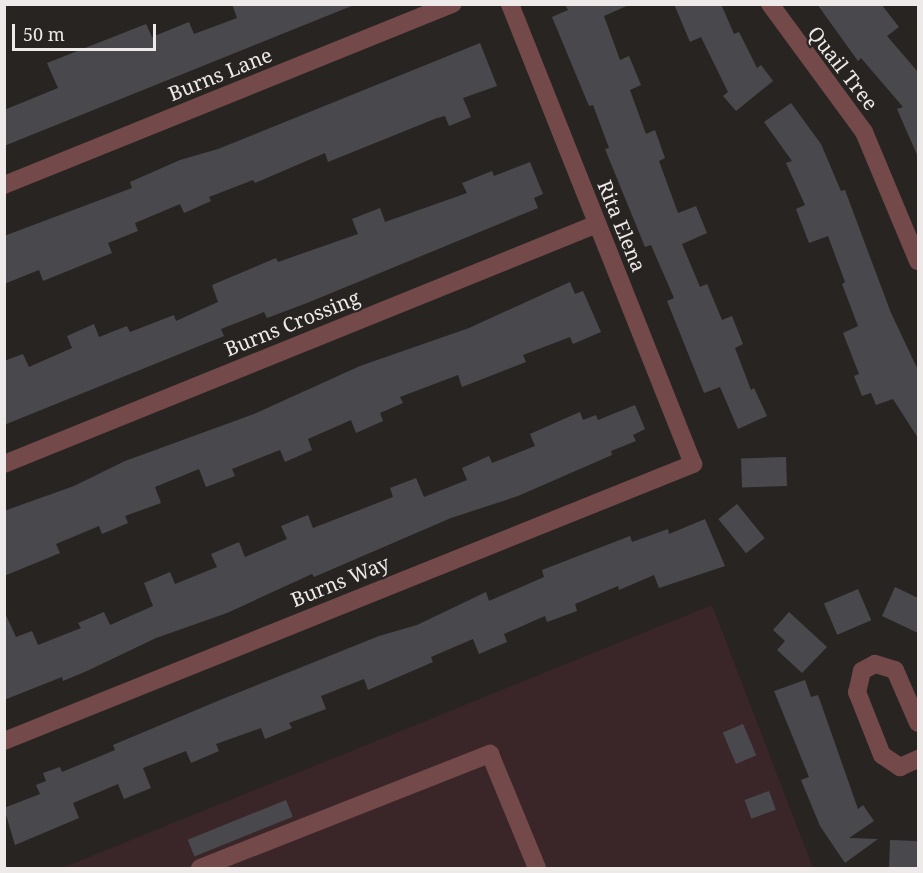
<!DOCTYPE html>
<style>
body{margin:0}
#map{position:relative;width:923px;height:873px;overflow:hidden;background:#282422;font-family:"Noto Serif",serif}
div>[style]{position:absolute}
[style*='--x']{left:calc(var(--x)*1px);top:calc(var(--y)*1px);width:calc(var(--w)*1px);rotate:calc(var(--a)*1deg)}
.commercial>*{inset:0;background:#3a2628}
.building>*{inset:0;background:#49494d;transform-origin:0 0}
.minor>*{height:18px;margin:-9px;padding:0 9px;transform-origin:9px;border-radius:9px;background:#744949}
span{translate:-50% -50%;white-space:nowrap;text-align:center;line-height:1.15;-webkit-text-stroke:4.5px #282422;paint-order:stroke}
.street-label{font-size:20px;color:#edeae9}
.frame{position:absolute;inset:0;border:6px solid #edeae9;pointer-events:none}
.scale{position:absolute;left:12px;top:24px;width:144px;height:27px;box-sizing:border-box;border:3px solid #edeae9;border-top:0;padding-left:8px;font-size:18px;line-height:21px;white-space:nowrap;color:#edeae9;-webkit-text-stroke:4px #282422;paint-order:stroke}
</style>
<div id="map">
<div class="commercial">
<i style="clip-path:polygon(712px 605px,813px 868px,62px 868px)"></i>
</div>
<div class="building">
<i style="clip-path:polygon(232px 4px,354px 5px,4px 146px,4px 110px,58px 88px,47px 63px,146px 24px,152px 37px,189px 22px,194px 34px,237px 18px)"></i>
<i style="clip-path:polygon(565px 4px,631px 4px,604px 16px,620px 60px,629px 56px,641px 85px,630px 90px,646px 134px,655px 130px,665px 158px,659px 161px,678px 213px,696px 206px,707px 233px,682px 244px,700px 287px,707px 284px,722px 320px,732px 316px,743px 344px,735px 348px,751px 390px,754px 388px,767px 416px,738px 429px,720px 387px,704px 393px,667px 301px,674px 298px,651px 245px,645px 247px,605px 149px,609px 148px,593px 105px,589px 106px,552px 17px,568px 10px)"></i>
<i style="clip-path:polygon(674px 4px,721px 4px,734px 34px,739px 32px,757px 68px,761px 65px,773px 81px,736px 111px,723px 96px,728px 92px,701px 37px,690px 42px)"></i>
<i style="clip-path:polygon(817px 4px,881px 4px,899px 27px,887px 36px,918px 72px,918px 157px,897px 109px,903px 107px,861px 58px,858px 61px)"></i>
<i style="clip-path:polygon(480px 43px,497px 86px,463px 98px,471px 117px,449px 126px,445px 116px,437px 118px,328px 162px,325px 153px,255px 183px,253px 180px,209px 197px,211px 201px,184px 213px,180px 204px,135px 223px,138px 231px,108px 243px,112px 253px,43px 281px,39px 270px,4px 284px,4px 236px,132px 188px,130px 182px,180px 160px,218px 149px)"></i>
<i style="clip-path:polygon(791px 103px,821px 144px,841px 191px,845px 190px,891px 313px,918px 370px,918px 438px,893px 399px,876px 405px,871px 393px,862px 396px,854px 376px,859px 374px,843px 333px,858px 326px,842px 284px,845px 282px,828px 236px,809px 243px,796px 209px,805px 205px,786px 163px,792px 161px,764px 122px)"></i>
<i style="clip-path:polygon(530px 162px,543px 194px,534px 198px,538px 208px,307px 303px,267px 318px,264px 312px,221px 329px,224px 336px,4px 425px,4px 361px,23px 354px,29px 367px,72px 348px,67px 336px,94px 324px,99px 337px,127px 326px,130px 332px,174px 315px,176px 321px,218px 302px,212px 285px,276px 258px,278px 262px,358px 234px,352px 219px,380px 208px,385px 222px,467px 193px,462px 183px,492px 171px,494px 176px)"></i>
<i style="clip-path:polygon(570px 282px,575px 294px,583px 291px,601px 332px,573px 344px,570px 337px,523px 355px,526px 362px,462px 387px,458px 375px,400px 397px,403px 403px,380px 413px,383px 421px,356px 433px,351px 420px,308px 439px,312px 450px,285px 462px,280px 450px,232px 469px,235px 476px,206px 487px,199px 469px,155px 487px,161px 503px,125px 516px,128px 523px,102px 534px,99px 526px,56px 544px,60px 553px,4px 576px,4px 511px,74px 486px,125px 461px,254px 414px,360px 366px,469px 328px)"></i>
<i style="clip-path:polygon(635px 405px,645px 429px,633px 435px,636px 441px,611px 451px,612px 455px,518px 496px,451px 518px,314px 577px,312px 574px,227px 613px,156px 638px,87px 671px,63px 681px,62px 677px,4px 700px,4px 611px,16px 637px,32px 631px,38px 645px,81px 628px,78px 623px,104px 612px,110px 625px,153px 606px,144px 583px,170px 572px,175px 584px,217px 567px,211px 554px,239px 542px,245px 557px,287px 539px,281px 526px,308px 515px,313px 528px,393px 497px,390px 488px,416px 478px,424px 497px,467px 480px,462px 468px,489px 456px,492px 463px,535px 446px,530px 434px,566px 418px,580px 412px,583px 420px,596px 415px,598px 420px)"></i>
<i style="left:786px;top:457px;width:29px;height:45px;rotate:88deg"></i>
<i style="left:737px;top:504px;width:44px;height:24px;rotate:51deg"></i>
<i style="clip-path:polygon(705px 519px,725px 566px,659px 588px,654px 575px,619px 590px,618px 586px,575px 604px,577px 611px,547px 622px,545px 616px,504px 634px,507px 642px,479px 654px,473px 639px,431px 657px,433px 662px,368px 690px,364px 679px,321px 696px,326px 709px,289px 723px,292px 728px,265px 739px,261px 728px,216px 744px,219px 751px,191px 763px,186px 751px,143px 768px,151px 788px,124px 799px,118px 784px,73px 803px,79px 818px,15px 845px,4px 808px,40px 794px,36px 785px,46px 781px,43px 773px,60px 767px,62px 772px,115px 750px,113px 745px,220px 700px,379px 636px,417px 625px,486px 592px,489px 601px,544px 577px,542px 570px,630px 536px,632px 542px,668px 529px,669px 534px)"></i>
<i style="clip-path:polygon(895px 587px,918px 598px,918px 633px,882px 616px)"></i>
<i style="left:858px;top:589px;width:34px;height:37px;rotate:67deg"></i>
<i style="clip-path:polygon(789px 612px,827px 647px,802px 673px,777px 650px,785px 641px,773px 630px)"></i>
<i style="clip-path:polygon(805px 680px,811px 697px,818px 695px,858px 809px,863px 805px,874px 821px,849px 838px,878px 839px,845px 863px,820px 826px,801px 780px,809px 777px,774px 691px)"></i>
<i style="left:743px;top:724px;width:34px;height:22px;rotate:67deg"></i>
<i style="left:769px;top:791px;width:20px;height:26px;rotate:70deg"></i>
<i style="left:286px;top:800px;width:18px;height:106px;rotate:68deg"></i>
<i style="left:890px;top:840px;width:28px;height:28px;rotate:2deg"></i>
</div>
<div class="minor">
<i style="--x:770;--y:4;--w:159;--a:53.7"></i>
<i style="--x:864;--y:132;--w:140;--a:67.3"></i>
<i style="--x:4;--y:185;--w:484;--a:-22"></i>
<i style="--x:4;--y:464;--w:640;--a:-22.03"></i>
<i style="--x:918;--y:723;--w:58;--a:-113.5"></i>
<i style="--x:895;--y:670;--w:21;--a:-163"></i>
<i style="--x:875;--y:664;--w:15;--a:152"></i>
<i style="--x:862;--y:671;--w:22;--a:103"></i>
<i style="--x:857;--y:692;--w:68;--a:68.4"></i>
<i style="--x:882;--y:755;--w:22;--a:34"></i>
<i style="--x:900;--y:767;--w:20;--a:-24"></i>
<i style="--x:4;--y:741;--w:743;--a:-21.9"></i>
<i style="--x:693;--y:464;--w:495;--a:-111.7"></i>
<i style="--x:200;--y:868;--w:312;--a:-21.5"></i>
<i style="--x:490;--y:754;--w:123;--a:67.6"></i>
</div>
<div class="street-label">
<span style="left:843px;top:68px;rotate:52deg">Quail Tree</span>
<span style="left:220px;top:74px;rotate:-22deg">Burns Lane</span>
<span style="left:622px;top:226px;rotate:68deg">Rita Elena</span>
<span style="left:292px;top:323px;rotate:-22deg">Burns Crossing</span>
<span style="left:340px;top:581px;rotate:-22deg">Burns Way</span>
</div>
<div class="frame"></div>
<div class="scale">50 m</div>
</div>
